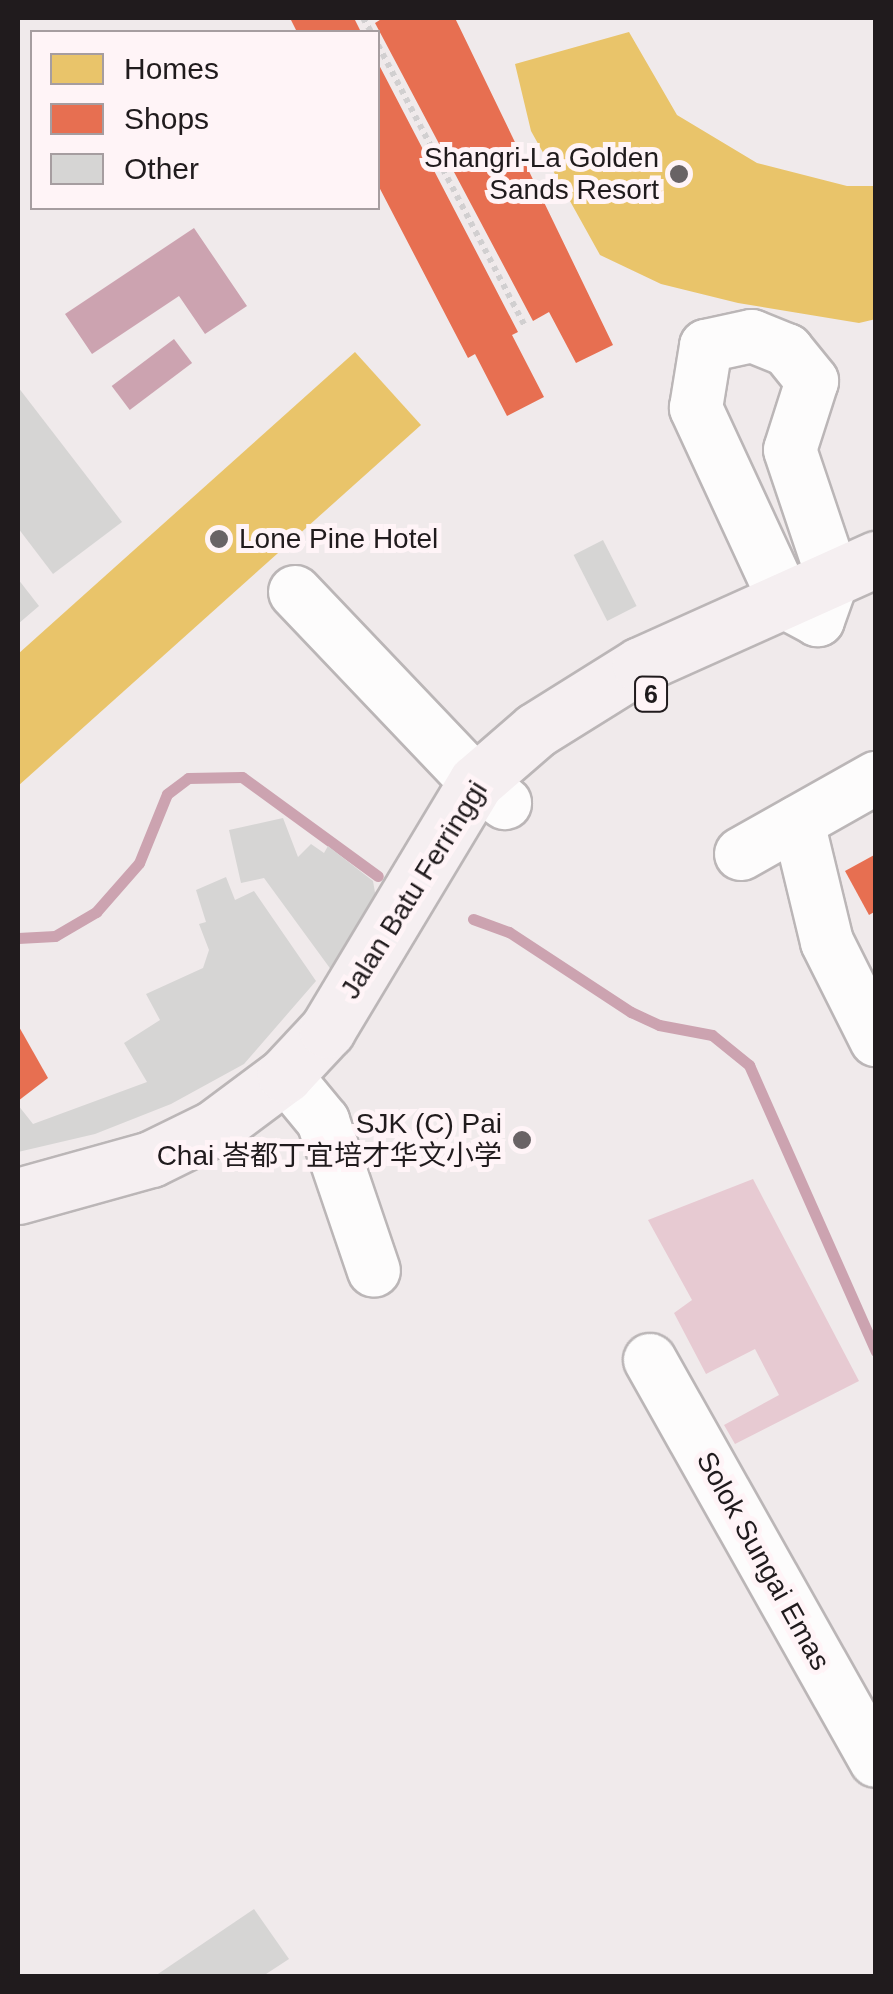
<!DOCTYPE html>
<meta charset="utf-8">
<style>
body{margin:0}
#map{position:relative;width:893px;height:1994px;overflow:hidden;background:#f0eaeb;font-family:Helvetica,"Noto Sans SC",sans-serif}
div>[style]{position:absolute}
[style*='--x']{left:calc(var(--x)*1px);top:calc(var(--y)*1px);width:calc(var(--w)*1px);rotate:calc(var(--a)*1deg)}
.green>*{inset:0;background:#e7cad2}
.water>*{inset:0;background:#cca3b0;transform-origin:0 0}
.homes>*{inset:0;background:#e9c46a}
.shops>*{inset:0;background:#e76f51}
.stream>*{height:11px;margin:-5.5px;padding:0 5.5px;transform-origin:5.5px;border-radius:5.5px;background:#cca3b0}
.building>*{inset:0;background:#d6d5d4;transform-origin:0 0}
.path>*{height:6px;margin-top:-3px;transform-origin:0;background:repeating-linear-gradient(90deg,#d1cfd0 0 5px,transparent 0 10px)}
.roads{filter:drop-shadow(2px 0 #bbb6b7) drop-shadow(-2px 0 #bbb6b7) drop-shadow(0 2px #bbb6b7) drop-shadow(0 -2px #bbb6b7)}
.minor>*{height:52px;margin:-26px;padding:0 26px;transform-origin:26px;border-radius:26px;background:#fdfcfc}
.major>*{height:55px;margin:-27.5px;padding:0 27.5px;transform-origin:27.5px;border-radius:27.5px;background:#f5eff1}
.dots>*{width:28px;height:28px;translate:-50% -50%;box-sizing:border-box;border:5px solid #fff4f7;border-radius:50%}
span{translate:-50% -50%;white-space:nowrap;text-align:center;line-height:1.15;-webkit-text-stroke:10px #fff4f7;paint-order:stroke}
.shield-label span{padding:2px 8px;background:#fff4f7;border:2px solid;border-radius:8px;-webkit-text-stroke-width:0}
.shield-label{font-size:25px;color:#201b1d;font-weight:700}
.poi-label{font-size:28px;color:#201b1d}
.right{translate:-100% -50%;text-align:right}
.left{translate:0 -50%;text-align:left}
.street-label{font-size:28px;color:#201b1d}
.frame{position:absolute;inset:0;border:20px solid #201b1d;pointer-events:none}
.legend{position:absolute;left:30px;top:30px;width:350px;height:180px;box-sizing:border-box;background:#fff4f7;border:2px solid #a69da0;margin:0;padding:12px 18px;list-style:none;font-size:30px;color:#201b1d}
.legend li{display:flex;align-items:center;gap:20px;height:50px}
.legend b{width:50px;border:2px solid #a69da0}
</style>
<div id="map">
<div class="green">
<i style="clip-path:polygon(753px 1179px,859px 1381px,735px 1444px,724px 1425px,779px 1395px,755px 1349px,706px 1374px,674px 1313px,692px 1300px,648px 1220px)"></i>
</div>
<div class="water">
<i style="clip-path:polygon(194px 228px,247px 306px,205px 334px,179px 296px,92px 354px,65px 314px)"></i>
<i style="left:174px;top:339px;width:30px;height:78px;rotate:53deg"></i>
</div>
<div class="homes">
<i style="clip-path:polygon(629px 32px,677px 115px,757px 163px,847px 186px,876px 186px,876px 319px,859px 323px,738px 303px,661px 284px,600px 255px,531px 131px,515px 64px)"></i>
<i style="clip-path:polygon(355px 352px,421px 425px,18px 786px,18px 654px)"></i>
</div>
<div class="shops">
<i style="clip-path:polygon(290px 18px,354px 18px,361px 32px,297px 32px)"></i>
<i style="clip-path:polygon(383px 18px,455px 18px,613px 345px,576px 363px,549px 312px,533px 321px,375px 23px)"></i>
<i style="clip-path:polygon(378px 63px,518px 332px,512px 335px,544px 397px,507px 416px,475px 354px,468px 358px,378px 185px)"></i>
<i style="clip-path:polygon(876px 854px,876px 911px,869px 915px,845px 871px)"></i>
<i style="clip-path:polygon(18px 1025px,48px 1078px,18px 1101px)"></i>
</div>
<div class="stream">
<i style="--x:473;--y:919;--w:38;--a:20"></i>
<i style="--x:509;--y:932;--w:146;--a:33.3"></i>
<i style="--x:631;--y:1012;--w:31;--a:25"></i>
<i style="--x:659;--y:1025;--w:54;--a:10.7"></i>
<i style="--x:712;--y:1035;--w:48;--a:39"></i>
<i style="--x:749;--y:1065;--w:313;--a:66.1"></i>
<i style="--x:18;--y:938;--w:37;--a:-3"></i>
<i style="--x:55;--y:936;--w:48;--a:-30.3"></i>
<i style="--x:96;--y:912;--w:65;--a:-48.7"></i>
<i style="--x:139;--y:863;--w:74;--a:-67.9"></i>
<i style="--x:167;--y:794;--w:26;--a:-37"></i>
<i style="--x:188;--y:778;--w:54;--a:-1.1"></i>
<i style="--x:242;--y:777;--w:168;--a:36.1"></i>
</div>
<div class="building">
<i style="clip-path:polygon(18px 387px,122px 522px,53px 574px,18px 528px)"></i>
<i style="left:603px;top:540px;width:74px;height:33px;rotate:63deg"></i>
<i style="clip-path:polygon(18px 579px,39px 606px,18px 624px)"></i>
<i style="clip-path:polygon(283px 818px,298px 857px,311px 844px,324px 853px,328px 846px,373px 881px,377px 904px,332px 971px,264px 878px,241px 883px,229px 830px)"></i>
<i style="clip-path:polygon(226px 877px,235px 900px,254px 891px,316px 981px,244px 1064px,171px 1104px,95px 1134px,18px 1152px,18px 1105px,33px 1124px,147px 1082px,124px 1043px,160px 1020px,146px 994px,203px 968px,209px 950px,199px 924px,206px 922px,196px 890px)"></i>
<i style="clip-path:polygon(254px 1909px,289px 1959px,263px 1976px,155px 1976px)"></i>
</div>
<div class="path">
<i style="--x:363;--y:18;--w:16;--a:60"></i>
<i style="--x:378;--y:45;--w:317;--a:62.4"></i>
</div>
<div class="roads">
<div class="minor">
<i style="--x:752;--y:336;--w:38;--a:22"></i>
<i style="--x:787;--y:350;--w:40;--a:51"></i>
<i style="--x:812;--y:381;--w:72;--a:107.7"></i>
<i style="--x:790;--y:450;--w:135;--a:71.4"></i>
<i style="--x:833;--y:578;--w:45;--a:109.7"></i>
<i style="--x:818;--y:620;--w:36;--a:-152"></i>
<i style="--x:786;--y:603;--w:215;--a:-114.8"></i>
<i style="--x:696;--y:408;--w:63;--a:-80.8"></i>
<i style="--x:706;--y:346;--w:47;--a:-12.3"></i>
<i style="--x:295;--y:592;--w:262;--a:46.4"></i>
<i style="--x:476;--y:782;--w:36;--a:36"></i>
<i style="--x:798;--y:822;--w:123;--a:76.4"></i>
<i style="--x:827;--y:942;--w:110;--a:63.4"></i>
<i style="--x:741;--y:854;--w:155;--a:-29.4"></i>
<i style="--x:285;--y:1075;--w:60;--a:50.4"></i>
<i style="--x:323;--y:1121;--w:158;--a:71.2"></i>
<i style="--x:650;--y:1360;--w:460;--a:60.6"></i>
</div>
<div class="major">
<i style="--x:18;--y:1196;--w:138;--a:-15.5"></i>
<i style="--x:151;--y:1159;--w:70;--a:-26.2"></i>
<i style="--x:214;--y:1128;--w:89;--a:-36.7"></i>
<i style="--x:285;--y:1075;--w:62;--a:-47"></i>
<i style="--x:327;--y:1030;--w:289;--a:-59"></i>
<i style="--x:476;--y:782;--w:79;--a:-40.9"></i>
<i style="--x:536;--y:730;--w:123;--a:-32"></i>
<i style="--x:640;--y:665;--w:259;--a:-24.2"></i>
</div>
</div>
<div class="dots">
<i style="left:679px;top:174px;background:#696365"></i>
<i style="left:219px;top:539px;background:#696365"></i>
<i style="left:522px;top:1140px;background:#696365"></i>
</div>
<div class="shield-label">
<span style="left:651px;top:694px">6</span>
</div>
<div class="poi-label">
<span class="right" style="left:659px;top:174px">Shangri-La Golden<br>Sands Resort</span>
<span class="left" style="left:239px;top:539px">Lone Pine Hotel</span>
<span class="right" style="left:502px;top:1140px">SJK (C) Pai<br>Chai 峇都丁宜培才华文小学</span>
</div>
<div class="street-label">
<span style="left:414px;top:890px;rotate:-58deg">Jalan Batu Ferringgi</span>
<span style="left:763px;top:1561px;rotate:61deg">Solok Sungai Emas</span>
</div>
<div class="frame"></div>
<ul class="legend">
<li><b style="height:28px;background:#e9c46a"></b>Homes</li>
<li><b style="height:28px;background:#e76f51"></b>Shops</li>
<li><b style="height:28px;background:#d6d5d4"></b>Other</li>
</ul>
</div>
